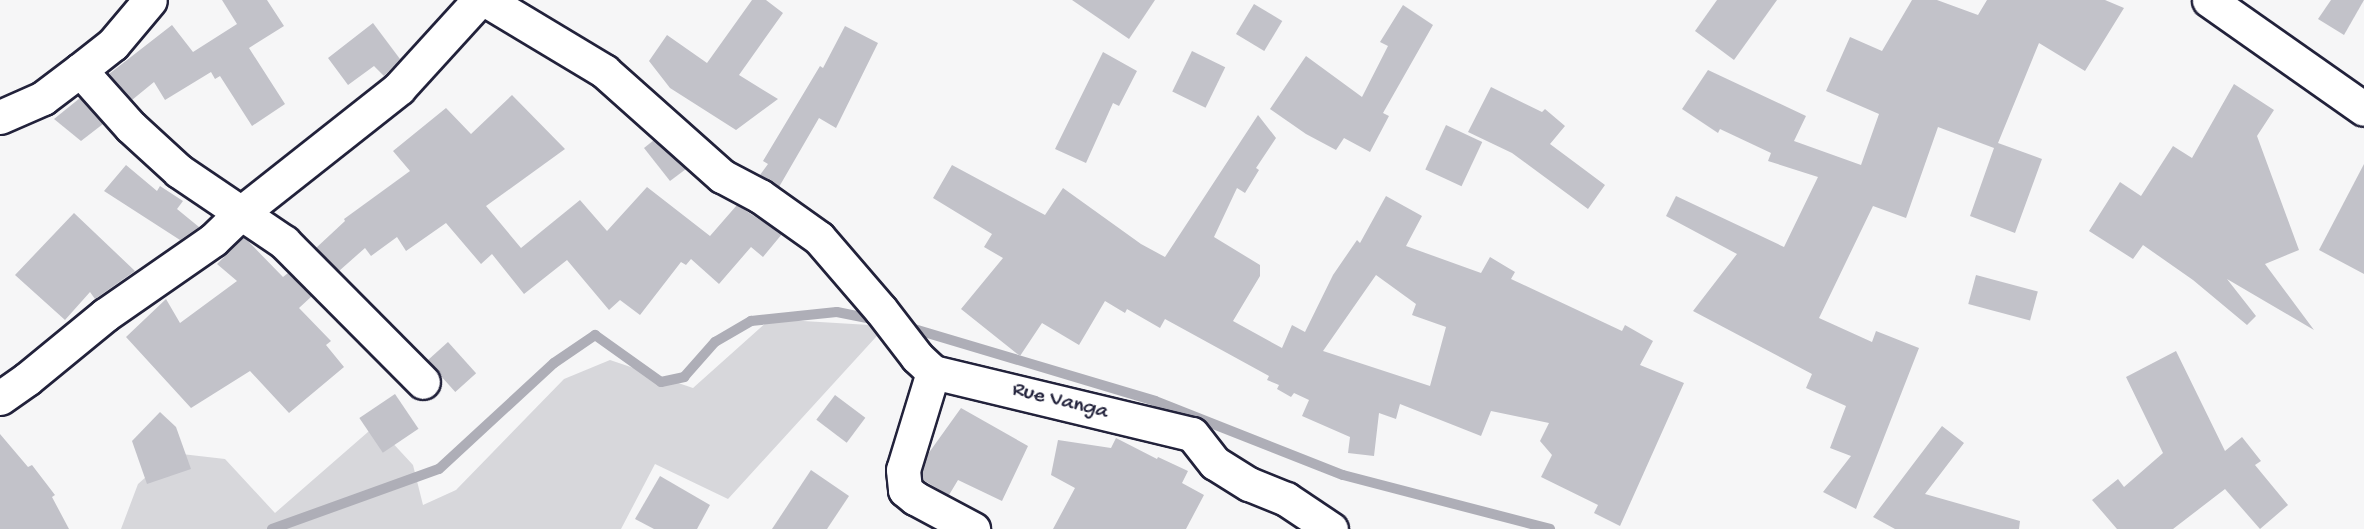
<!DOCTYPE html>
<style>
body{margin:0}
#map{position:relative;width:2364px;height:529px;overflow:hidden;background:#f6f6f7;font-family:"Gochi Hand",sans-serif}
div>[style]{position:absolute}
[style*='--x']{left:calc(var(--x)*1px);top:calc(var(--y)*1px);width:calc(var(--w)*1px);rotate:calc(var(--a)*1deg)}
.green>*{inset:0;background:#d7d7db}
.stream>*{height:10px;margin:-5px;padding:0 5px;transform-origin:5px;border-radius:5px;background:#aeaeb7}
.building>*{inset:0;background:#c2c2c9;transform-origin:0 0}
.roads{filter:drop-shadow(2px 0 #22223b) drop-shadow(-2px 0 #22223b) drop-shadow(0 2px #22223b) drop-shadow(0 -2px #22223b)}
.minor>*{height:33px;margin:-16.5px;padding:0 16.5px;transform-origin:16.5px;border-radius:16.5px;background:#fff}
span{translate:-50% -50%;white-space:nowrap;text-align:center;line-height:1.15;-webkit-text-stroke:4.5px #fff;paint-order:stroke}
.street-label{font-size:22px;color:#22223b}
</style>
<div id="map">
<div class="green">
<i style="clip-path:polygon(770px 319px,886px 326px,728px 499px,655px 464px,621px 529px,121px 529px,138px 484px,173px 453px,225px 459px,275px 513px,376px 425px,413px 465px,423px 505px,456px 490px,564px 379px,610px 360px,693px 388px)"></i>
</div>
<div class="stream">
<i style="--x:904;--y:326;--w:262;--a:16.6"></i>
<i style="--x:1155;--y:401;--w:202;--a:21.5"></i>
<i style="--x:1343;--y:475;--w:214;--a:14.6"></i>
<i style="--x:272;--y:529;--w:177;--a:-19.8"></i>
<i style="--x:439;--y:469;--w:156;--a:-42.7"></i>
<i style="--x:554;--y:363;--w:50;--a:-34.3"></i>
<i style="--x:595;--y:335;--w:81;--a:35.5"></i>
<i style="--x:661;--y:382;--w:24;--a:-12"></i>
<i style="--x:684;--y:377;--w:47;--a:-48.5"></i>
<i style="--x:715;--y:342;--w:42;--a:-30.3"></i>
<i style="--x:751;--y:321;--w:86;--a:-6"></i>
<i style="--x:837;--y:312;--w:41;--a:11.3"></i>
</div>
<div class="building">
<i style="clip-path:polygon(222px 0,267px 0,284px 26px,249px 48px,285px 104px,252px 126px,220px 76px,215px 79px,211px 72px,165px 100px,154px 82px,132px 100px,109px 74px,172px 25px,193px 52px,237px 24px)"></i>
<i style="clip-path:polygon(752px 0,766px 0,783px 13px,739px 75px,778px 99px,736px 130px,670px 88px,649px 61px,667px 35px,707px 63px)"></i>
<i style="clip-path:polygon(1072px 0,1155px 0,1129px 39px)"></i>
<i style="clip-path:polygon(1717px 0,1777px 0,1734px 60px,1695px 31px)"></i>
<i style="clip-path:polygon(1912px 0,1937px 0,1978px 15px,1987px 0,2105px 0,2124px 8px,2085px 71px,2039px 43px,1998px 143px,2042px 159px,2015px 233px,1970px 216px,1994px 148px,1938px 127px,1906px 218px,1873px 206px,1819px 318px,1872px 342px,1876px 331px,1919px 348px,1856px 509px,1823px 492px,1851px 456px,1830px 448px,1846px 406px,1806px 388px,1812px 374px,1693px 311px,1737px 254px,1666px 216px,1676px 196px,1784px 247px,1818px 177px,1768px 161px,1771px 153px,1720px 129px,1718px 133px,1682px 109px,1708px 70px,1806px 116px,1794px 141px,1861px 165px,1879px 114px,1826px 91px,1850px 37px,1882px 51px)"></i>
<i style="clip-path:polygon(2331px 0,2364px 0,2344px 35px,2318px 19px)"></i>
<i style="left:1254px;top:4px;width:33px;height:35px;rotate:31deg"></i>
<i style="clip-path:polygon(1403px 5px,1433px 25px,1383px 113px,1389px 116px,1370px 152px,1344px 138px,1336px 150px,1306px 134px,1270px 109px,1306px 56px,1362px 97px,1388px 46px,1380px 42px)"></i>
<i style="clip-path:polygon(373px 23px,400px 59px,384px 76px,374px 66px,348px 85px,328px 58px)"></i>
<i style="clip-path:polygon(845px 26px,878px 43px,836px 128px,819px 118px,779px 187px,760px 175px,768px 164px,763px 161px,820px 66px,823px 68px)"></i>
<i style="left:1192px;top:51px;width:37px;height:45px;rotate:26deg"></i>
<i style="clip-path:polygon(1103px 52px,1137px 71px,1119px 106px,1113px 103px,1086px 163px,1055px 149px)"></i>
<i style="clip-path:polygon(2234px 84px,2274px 110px,2257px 136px,2299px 250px,2265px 264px,2314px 330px,2227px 279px,2256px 316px,2247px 325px,2193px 280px,2143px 245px,2133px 259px,2089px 231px,2120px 182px,2141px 196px,2173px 146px,2192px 158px)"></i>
<i style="clip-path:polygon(1491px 87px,1542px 112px,1545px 109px,1565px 126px,1550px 144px,1605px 185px,1588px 209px,1512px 153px,1468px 132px)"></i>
<i style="clip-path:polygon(512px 95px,565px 149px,486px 206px,521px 248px,580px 200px,607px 231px,647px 187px,710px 236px,737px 205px,782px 234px,763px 257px,751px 247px,719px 284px,691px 259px,686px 265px,681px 262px,640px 315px,620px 300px,609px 310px,567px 260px,524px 294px,492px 254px,481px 264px,446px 223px,406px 251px,397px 237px,371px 256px,365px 248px,339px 271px,316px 248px,345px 221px,344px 219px,410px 171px,393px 151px,446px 108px,471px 134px)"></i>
<i style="clip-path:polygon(80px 98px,103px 124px,81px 141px,54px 119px)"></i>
<i style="clip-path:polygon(evenodd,1258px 115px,1276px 138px,1256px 168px,1259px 170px,1245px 193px,1237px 188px,1214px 237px,1260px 265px,1260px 276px,1233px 321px,1282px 348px,1292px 325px,1305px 332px,1333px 275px,1357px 240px,1360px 243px,1386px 196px,1422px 216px,1406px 246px,1481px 273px,1490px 257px,1515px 272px,1511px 279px,1622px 331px,1625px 325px,1653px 341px,1640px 365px,1684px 383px,1620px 526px,1594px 513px,1598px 505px,1541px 477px,1552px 455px,1540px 441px,1549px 423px,1491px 411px,1481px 436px,1400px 404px,1396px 419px,1379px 413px,1374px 456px,1348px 453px,1350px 437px,1302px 416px,1309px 400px,1294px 393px,1291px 397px,1277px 389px,1279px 385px,1267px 380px,1269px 376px,1165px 319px,1160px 328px,1127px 309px,1125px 313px,1105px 301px,1079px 345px,1042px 323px,1020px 356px,961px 309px,1003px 258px,984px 247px,992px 234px,933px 198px,952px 165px,1045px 215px,1063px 188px,1141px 244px,1165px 257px,1258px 115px,1376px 275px,1416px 304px,1412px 315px,1446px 327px,1430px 386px,1323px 351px,1376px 275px)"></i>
<i style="left:1446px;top:125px;width:40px;height:49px;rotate:25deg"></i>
<i style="clip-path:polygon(654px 140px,686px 169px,670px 181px,644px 148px)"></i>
<i style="clip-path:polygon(2364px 164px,2364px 274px,2319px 250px)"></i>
<i style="clip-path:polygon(126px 165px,157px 191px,160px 186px,183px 201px,177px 209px,199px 227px,180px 240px,104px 191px)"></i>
<i style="clip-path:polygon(74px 213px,135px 271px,95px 299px,90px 292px,65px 320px,15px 275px)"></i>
<i style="clip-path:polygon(244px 237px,283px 277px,288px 273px,312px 296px,299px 308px,331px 341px,326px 345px,344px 367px,289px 413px,250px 371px,191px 408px,126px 337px,166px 299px,180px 323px,237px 281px,217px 264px)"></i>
<i style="left:1976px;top:275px;width:64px;height:30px;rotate:15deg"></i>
<i style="left:448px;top:342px;width:42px;height:28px;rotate:48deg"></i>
<i style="clip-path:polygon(2176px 351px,2225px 451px,2242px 437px,2261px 461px,2255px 465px,2288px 505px,2260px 529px,2225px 489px,2173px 529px,2117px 529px,2092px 500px,2118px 479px,2124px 487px,2163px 453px,2126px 377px)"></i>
<i style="left:395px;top:394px;width:42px;height:43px;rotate:56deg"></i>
<i style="left:835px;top:395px;width:38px;height:31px;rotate:37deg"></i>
<i style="clip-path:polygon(961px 408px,1028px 446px,1002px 501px,958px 480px,949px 495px,923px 480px,922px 472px,928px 454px)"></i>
<i style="clip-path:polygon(160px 412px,176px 427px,191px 469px,147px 484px,132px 441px)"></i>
<i style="clip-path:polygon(1942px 426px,1964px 443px,1925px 494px,2020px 521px,2019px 529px,1895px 529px,1873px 517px)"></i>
<i style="clip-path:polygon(0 434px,28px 467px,32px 465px,55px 495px,52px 497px,69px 529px,0 529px)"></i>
<i style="clip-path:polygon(1116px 438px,1157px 459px,1158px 457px,1188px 471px,1182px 483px,1204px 495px,1186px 529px,1053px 529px,1075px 488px,1051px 475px,1058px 440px,1111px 448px)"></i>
<i style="clip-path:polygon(811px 470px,849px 496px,827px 529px,772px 529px)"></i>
<i style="clip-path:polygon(660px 476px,710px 505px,697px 529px,654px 529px,635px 519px)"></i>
</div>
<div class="roads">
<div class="minor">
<i style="--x:486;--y:0;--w:138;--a:31"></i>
<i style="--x:604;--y:71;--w:158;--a:41.7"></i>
<i style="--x:722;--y:176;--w:43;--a:27.8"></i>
<i style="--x:760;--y:196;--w:72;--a:35.4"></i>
<i style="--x:819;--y:238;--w:95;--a:49.3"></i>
<i style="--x:881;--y:310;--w:59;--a:52.5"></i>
<i style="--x:917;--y:357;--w:22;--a:43"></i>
<i style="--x:933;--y:372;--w:266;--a:13.5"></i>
<i style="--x:1192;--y:434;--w:37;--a:52"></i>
<i style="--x:1215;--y:463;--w:40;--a:32"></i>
<i style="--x:1249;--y:484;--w:40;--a:22"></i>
<i style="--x:1286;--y:499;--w:54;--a:33.7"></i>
<i style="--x:2209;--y:0;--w:189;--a:35.1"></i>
<i style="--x:80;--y:70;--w:76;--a:48.2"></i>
<i style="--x:131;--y:127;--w:65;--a:42.5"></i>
<i style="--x:179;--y:171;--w:127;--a:34.1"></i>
<i style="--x:284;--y:242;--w:197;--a:45.2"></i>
<i style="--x:0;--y:117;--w:47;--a:-23.8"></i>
<i style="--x:43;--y:98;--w:46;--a:-37.1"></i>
<i style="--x:80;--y:70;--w:42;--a:-38.2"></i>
<i style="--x:113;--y:44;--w:57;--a:-49.9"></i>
<i style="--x:933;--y:372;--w:102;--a:107"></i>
<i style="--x:903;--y:470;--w:20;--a:84"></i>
<i style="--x:905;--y:490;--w:13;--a:39"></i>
<i style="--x:915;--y:498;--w:66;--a:28.1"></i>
<i style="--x:0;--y:398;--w:33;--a:-35"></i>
<i style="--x:27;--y:379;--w:101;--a:-39.4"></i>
<i style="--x:105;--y:315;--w:131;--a:-34.8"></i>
<i style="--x:213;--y:240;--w:39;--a:-44"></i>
<i style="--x:241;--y:213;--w:201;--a:-38.3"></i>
<i style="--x:399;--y:88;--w:119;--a:-47.7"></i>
</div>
</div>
<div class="street-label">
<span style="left:1060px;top:402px;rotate:14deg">Rue Vanga</span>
</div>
</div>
